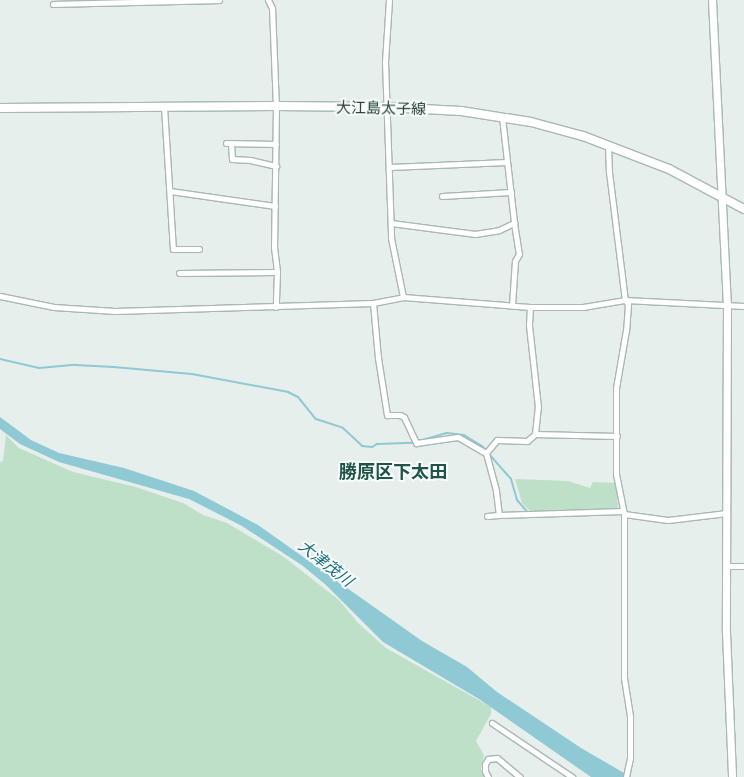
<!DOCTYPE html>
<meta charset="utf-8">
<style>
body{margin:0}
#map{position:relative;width:744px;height:777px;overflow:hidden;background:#e6efeb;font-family:Manrope,"Noto Sans JP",sans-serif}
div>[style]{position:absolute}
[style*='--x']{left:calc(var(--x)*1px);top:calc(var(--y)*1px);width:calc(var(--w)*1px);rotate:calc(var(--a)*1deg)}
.green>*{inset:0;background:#bfe0c8}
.water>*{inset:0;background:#8ec9d4}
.stream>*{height:2px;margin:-1px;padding:0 1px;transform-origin:1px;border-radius:1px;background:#8ec9d4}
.roads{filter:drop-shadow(1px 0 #a8b8b2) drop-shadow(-1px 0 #a8b8b2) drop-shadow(0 1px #a8b8b2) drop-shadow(0 -1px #a8b8b2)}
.minor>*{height:5px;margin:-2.5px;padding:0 2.5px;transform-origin:2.5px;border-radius:2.5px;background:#fff}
.tertiary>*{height:7px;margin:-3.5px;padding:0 3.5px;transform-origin:3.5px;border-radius:3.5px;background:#fff}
.secondary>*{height:8px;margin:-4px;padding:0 4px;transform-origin:4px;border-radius:4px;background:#fff}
span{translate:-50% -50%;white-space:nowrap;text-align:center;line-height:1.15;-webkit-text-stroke:4px #f7fbf9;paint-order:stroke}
.street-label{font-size:15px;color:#24423a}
.water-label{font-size:16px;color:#1c6f80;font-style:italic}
.quarter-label{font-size:18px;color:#1f5548;font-weight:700}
</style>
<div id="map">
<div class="green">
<i style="clip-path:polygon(6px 435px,19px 448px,73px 472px,136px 487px,183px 503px,203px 515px,227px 523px,284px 557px,339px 600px,358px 623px,386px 648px,491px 707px,491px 714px,476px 741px,484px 755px,481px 769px,485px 777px,0 777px,0 462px,3px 461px)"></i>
<i style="clip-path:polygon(515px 479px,568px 481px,590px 488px,593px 482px,616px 483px,618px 509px,532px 513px,522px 503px)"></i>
</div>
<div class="water">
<i style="clip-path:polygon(0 417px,31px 440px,59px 453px,124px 468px,194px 491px,258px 525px,422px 641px,467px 667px,497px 692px,581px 748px,631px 777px,591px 777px,479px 699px,383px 642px,326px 585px,303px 566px,242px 526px,189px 499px,59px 462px,20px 444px,0 429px)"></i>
</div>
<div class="stream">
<i style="--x:0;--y:359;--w:40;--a:13"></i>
<i style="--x:39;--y:368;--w:36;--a:-5"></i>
<i style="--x:75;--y:365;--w:39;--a:3"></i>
<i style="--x:114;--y:367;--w:78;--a:5.1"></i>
<i style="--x:192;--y:374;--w:98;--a:10.6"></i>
<i style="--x:288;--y:392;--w:11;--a:27"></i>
<i style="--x:298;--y:397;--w:28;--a:51"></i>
<i style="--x:316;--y:419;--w:28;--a:18"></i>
<i style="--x:343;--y:428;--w:26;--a:43"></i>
<i style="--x:362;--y:446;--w:10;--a:6"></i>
<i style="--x:372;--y:447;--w:6;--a:-31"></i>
<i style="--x:377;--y:444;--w:35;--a:-2"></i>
<i style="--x:412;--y:443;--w:36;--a:-16"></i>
<i style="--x:447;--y:433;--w:17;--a:7"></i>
<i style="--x:464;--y:435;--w:22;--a:32"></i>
<i style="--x:483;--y:447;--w:30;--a:49"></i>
<i style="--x:503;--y:470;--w:12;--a:48"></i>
<i style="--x:511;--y:479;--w:22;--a:74"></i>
<i style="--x:517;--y:500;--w:23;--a:49"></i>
<i style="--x:532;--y:517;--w:86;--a:-2"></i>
</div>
<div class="roads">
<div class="minor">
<i style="--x:268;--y:0;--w:9;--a:63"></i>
<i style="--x:272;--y:8;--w:98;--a:87.7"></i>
<i style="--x:276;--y:106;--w:141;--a:90.8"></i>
<i style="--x:274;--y:247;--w:25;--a:83"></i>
<i style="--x:277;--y:272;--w:35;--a:92"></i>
<i style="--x:389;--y:0;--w:62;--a:93.7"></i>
<i style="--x:385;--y:62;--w:176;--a:88"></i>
<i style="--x:391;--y:238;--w:60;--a:78.5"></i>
<i style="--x:53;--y:4;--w:166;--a:-1.4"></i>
<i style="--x:164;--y:107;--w:142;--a:86.4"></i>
<i style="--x:173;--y:249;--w:26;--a:0"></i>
<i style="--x:502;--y:117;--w:107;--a:83.5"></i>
<i style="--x:514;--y:223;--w:31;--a:81"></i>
<i style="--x:519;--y:254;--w:8;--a:120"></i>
<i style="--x:515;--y:261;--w:44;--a:93.9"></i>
<i style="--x:226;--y:143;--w:50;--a:1.1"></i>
<i style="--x:231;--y:144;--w:15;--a:86"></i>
<i style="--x:232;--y:159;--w:18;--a:3"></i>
<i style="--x:250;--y:160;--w:27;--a:13"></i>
<i style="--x:608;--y:145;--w:27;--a:88"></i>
<i style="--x:609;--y:172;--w:129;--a:82.9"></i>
<i style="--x:625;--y:300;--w:5;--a:53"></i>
<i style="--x:628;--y:304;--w:26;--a:94"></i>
<i style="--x:626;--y:330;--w:59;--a:99.8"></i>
<i style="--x:616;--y:388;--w:86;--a:90"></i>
<i style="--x:616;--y:474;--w:41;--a:78.7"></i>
<i style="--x:624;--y:514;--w:164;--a:90"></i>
<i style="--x:624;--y:678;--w:39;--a:81"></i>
<i style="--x:630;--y:717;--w:41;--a:90"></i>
<i style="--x:630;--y:758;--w:19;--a:102"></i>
<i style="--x:390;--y:167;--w:117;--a:-2.4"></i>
<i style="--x:170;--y:191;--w:106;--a:8.1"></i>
<i style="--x:442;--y:196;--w:69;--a:-3.3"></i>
<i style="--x:391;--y:223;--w:85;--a:7.5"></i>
<i style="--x:475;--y:234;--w:24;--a:-9"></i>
<i style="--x:499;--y:230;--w:17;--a:-25"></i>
<i style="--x:179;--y:273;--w:98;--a:-0.6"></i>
<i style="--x:0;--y:296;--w:55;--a:11.5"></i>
<i style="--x:54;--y:307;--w:61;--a:3.8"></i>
<i style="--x:115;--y:311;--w:258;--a:-1.8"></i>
<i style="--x:373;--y:303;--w:31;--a:-11"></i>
<i style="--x:403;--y:297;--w:127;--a:4.5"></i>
<i style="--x:530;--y:307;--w:53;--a:0"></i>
<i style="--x:583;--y:307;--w:43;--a:-9.5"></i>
<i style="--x:625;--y:300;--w:119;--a:2.9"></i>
<i style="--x:373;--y:303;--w:55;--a:84.8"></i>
<i style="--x:378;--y:358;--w:58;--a:81"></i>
<i style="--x:387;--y:415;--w:13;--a:0"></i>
<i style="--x:400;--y:415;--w:4;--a:27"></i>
<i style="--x:404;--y:417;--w:29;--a:65"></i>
<i style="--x:416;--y:443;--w:42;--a:-8.1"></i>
<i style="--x:458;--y:437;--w:32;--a:30"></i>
<i style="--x:486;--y:453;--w:39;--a:75"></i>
<i style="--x:496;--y:491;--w:24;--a:83"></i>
<i style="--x:499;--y:515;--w:124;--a:-1.8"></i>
<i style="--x:535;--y:434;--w:82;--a:1.4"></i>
<i style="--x:486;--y:453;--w:17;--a:-50"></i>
<i style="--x:497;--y:440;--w:30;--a:2"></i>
<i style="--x:527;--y:441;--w:11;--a:-41"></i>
<i style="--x:535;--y:434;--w:27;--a:-84"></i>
<i style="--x:538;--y:407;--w:82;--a:-96.3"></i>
<i style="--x:529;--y:325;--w:18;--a:-87"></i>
<i style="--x:624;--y:514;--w:44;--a:7.8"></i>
<i style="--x:668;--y:520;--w:59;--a:-6.8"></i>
<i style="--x:487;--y:516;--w:12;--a:-5"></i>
<i style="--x:726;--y:566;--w:18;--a:0"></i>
<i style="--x:492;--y:723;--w:97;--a:34"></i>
<i style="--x:488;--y:777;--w:7;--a:-117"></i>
<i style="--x:485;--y:771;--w:7;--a:-90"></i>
<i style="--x:485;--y:764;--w:6;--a:-59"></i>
<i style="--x:488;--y:759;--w:9;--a:-6"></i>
<i style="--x:497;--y:758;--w:30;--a:40"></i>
</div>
<div class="tertiary">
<i style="--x:712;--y:0;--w:304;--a:87.2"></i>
<i style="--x:727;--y:304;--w:328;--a:90.2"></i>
<i style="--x:726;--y:632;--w:145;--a:87.6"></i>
</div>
<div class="secondary">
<i style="--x:0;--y:108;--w:276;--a:-0.4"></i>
<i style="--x:276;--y:106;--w:110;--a:0.5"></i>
<i style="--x:386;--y:107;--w:75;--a:3.1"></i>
<i style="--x:461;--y:111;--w:71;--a:8.9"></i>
<i style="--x:531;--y:122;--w:54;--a:15.1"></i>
<i style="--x:583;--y:136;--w:92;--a:21"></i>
<i style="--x:669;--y:169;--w:85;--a:28.1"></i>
</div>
</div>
<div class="street-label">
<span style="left:381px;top:108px;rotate:1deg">大江島太子線</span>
</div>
<div class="water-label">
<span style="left:326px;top:563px;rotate:38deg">大津茂川</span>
</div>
<div class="quarter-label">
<span style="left:393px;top:471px">勝原区下太田</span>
</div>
</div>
